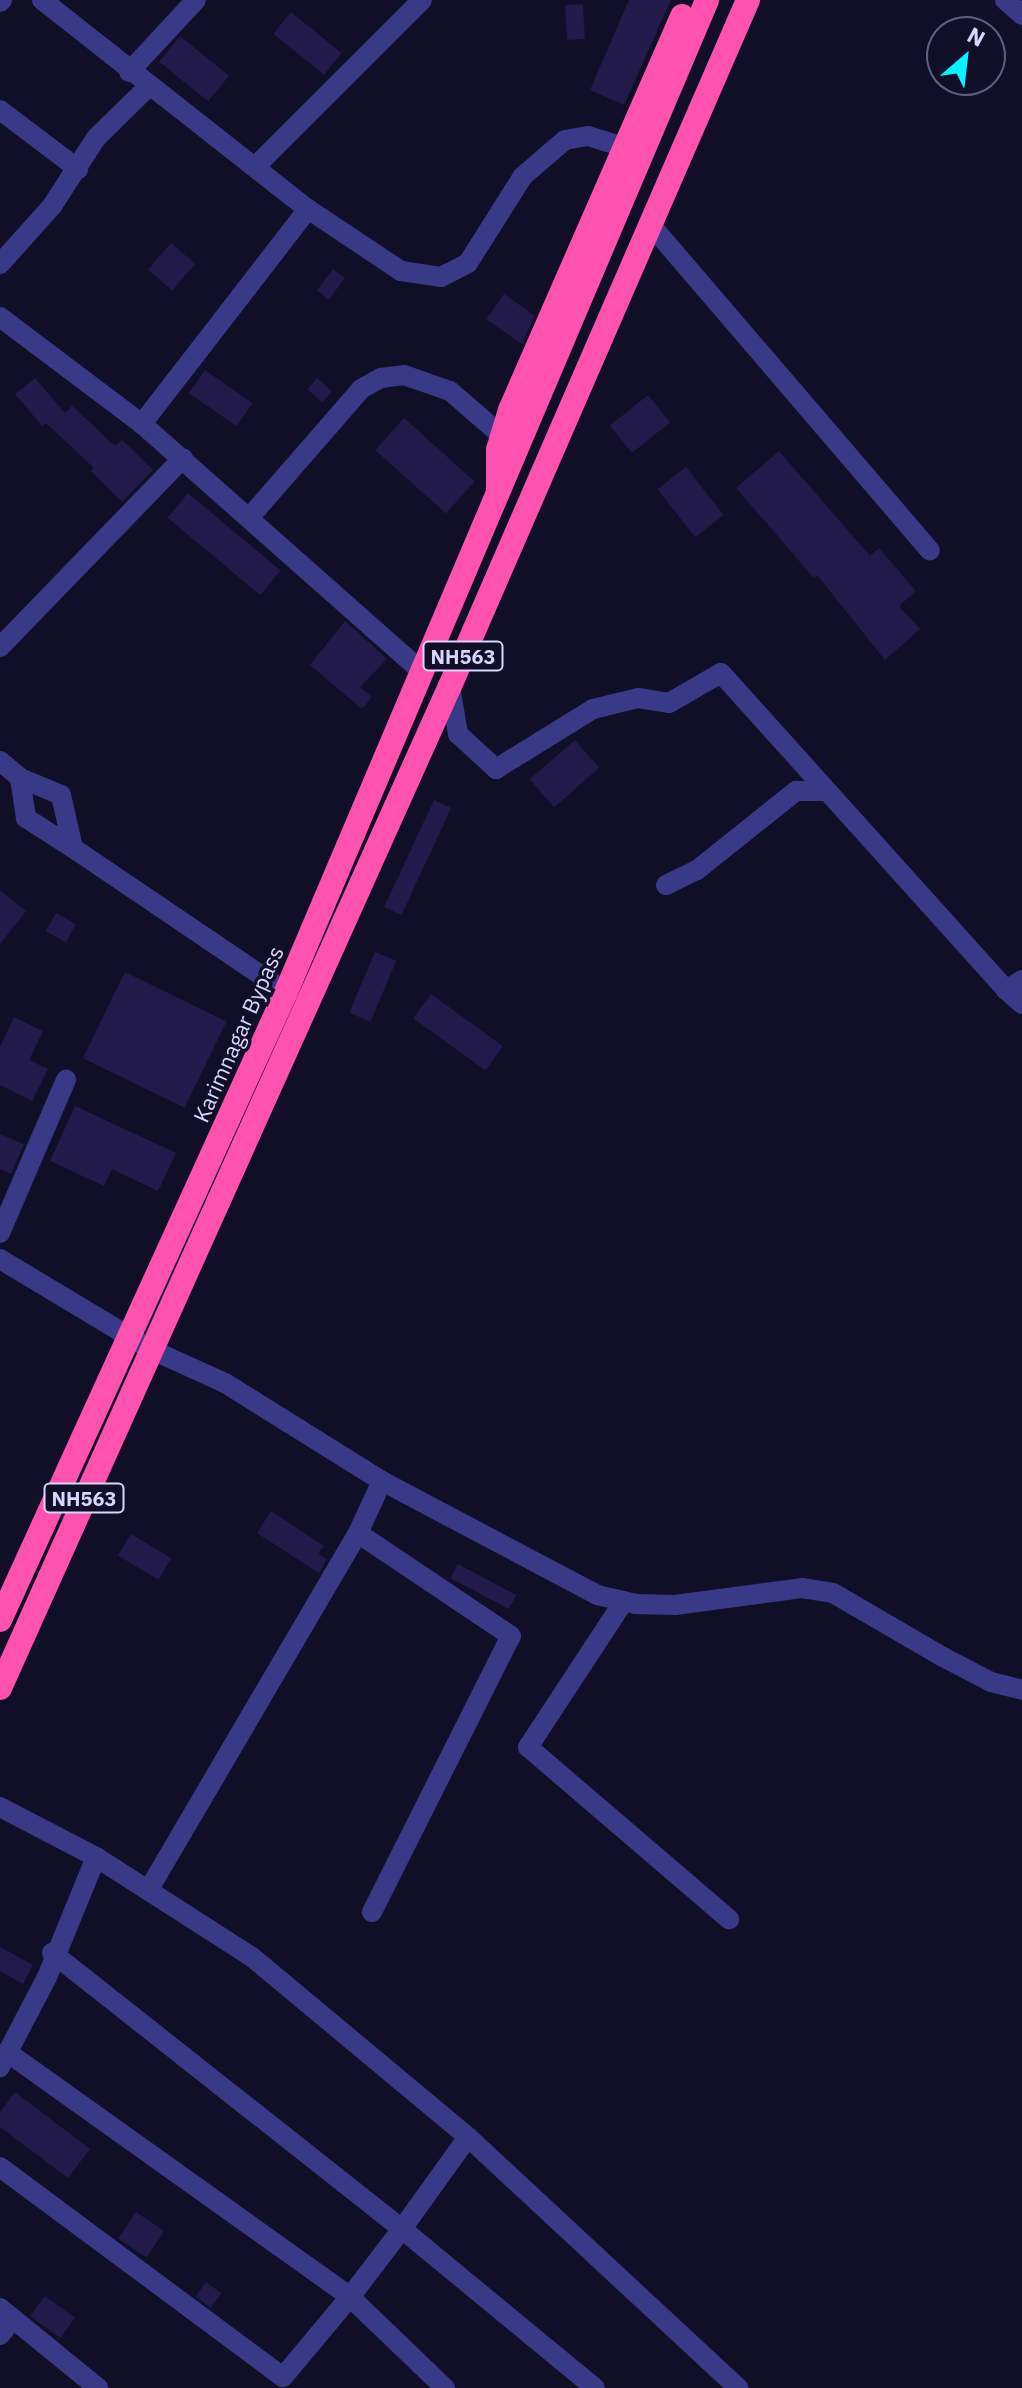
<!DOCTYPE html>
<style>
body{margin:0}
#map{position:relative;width:1022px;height:2388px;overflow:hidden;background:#110f28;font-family:"IBM Plex Sans",sans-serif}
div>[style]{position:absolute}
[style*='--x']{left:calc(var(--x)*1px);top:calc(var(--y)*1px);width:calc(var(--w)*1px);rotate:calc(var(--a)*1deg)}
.building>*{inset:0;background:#211a4a;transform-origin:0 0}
.minor>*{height:20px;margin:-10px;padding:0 10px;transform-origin:10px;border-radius:10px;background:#383a88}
.highway>*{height:24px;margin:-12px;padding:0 12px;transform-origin:12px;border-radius:12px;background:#ff51af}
span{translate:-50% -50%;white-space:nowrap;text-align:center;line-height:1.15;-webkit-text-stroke:7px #110f28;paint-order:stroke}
.shield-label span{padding:2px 6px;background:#110f28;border:2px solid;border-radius:6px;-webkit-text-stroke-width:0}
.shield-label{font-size:20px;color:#d8d6ff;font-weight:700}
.street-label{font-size:22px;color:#d8d6ff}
.north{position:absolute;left:926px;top:16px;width:80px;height:80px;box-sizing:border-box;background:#110f28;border:2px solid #615f7e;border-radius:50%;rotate:28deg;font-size:22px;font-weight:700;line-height:32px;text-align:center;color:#d8d6ff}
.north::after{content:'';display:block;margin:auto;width:28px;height:36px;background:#02f5ff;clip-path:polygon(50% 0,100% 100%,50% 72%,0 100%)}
</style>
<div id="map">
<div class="building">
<i style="clip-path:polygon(629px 0,671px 0,624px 105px,590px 90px)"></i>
<i style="left:583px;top:4px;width:35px;height:18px;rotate:87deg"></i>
<i style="left:291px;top:12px;width:65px;height:28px;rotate:39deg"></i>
<i style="left:180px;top:36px;width:63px;height:33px;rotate:39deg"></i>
<i style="left:171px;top:243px;width:32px;height:35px;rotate:41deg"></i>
<i style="left:333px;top:269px;width:15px;height:27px;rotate:37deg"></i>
<i style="clip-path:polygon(504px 294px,535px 316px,522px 344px,486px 319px)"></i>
<i style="left:205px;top:370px;width:58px;height:28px;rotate:35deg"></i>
<i style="clip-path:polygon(35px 378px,65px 413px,72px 406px,115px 446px,122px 440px,153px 470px,122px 502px,91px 471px,94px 468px,46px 423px,42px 426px,15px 394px)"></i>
<i style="left:317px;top:378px;width:20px;height:15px;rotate:41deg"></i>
<i style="left:648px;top:395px;width:35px;height:49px;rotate:51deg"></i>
<i style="left:404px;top:418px;width:95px;height:43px;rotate:42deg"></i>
<i style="clip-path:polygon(779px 451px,870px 556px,879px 548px,916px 591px,899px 606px,920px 629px,885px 660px,817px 575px,814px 578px,736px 488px)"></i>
<i style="left:686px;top:467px;width:61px;height:36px;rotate:52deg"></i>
<i style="left:188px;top:493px;width:121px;height:32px;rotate:40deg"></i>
<i style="clip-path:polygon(345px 621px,387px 659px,360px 687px,372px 697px,362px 709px,310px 665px)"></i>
<i style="left:575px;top:740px;width:37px;height:60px;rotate:49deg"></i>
<i style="left:434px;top:800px;width:19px;height:118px;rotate:25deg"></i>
<i style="clip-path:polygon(0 890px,26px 911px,0 944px)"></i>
<i style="left:56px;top:913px;width:23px;height:21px;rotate:29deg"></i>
<i style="left:375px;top:952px;width:23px;height:66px;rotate:23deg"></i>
<i style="left:125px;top:972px;width:113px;height:96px;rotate:26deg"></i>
<i style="left:431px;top:994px;width:89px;height:30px;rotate:36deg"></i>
<i style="clip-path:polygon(14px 1017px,43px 1031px,29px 1060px,48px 1069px,32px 1101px,0 1085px,0 1047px)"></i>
<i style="clip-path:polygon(75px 1106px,176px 1153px,158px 1191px,112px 1169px,104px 1186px,50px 1161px)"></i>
<i style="clip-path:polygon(0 1134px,24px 1144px,11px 1174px,0 1169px)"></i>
<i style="clip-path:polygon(271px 1511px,324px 1546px,318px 1554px,327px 1559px,319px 1573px,257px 1533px)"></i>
<i style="left:131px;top:1534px;width:47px;height:25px;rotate:31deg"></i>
<i style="left:458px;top:1564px;width:66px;height:16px;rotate:28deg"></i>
<i style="clip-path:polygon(0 1947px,33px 1965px,23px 1984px,0 1971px)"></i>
<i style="clip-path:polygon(15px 2092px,90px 2149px,68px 2178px,0 2127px,0 2112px)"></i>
<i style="left:136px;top:2212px;width:34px;height:32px;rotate:34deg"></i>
<i style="left:206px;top:2282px;width:19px;height:18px;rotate:36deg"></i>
<i style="left:45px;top:2296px;width:37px;height:25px;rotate:36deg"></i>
</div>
<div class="minor">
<i style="--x:42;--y:0;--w:338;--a:38.2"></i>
<i style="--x:308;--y:209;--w:112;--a:33.7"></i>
<i style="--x:401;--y:271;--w:40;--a:8.5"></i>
<i style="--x:441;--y:277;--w:30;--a:-27"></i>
<i style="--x:468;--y:263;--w:103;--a:-57.7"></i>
<i style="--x:523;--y:176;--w:55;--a:-40.6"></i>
<i style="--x:565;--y:140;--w:23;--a:-10"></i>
<i style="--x:588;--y:136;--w:39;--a:17"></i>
<i style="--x:1005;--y:0;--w:23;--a:41"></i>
<i style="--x:0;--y:2;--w:3;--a:-45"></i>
<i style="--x:129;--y:72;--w:98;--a:-47.1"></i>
<i style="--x:0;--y:110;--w:98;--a:37.1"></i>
<i style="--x:255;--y:167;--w:236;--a:-45"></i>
<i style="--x:308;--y:209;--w:272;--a:127.7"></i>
<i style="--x:142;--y:424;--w:375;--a:41.5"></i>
<i style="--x:650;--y:224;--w:430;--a:49.4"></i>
<i style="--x:0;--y:264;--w:78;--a:-48.1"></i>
<i style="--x:52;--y:206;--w:81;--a:-57.1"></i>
<i style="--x:96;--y:138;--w:73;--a:-44.4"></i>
<i style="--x:0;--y:317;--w:178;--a:37"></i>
<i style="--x:249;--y:518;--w:171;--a:-49"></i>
<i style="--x:361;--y:389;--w:23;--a:-29"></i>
<i style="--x:381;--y:378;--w:23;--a:-7"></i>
<i style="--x:404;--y:375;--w:49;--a:19.2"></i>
<i style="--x:450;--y:391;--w:69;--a:40.9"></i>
<i style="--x:0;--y:647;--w:263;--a:-45.9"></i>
<i style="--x:450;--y:686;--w:49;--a:80.5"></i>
<i style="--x:458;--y:734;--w:52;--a:42.6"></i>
<i style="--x:496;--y:769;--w:114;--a:-31.7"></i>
<i style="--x:593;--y:709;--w:46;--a:-13.7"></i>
<i style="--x:638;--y:698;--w:31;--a:9"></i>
<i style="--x:669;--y:703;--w:60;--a:-30"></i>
<i style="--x:721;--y:673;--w:426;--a:48"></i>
<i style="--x:1006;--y:990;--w:19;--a:-32"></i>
<i style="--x:0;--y:761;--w:26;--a:40"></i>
<i style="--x:73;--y:848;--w:56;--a:-147.4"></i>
<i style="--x:26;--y:818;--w:40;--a:-98.5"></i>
<i style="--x:20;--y:778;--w:44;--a:22.5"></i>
<i style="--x:61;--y:795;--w:54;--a:77.2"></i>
<i style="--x:73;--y:848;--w:257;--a:34.1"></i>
<i style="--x:666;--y:885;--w:34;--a:-26"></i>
<i style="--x:697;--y:870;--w:127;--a:-38.6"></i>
<i style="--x:796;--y:791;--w:26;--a:0"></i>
<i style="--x:1006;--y:990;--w:21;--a:41"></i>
<i style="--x:0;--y:1233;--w:167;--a:-66.7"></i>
<i style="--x:0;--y:1259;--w:175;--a:31"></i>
<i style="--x:150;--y:1349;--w:82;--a:24.4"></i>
<i style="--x:225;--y:1383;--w:185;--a:32"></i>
<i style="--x:382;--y:1481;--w:243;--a:27.9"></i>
<i style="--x:597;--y:1595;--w:39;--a:13"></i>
<i style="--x:635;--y:1604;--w:40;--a:1.4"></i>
<i style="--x:675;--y:1605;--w:128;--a:-7.6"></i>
<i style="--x:802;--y:1588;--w:31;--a:9"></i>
<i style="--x:833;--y:1593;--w:127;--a:30.2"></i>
<i style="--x:943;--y:1657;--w:54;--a:27.5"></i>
<i style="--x:991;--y:1682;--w:32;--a:14"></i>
<i style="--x:624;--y:1601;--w:175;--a:123.3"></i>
<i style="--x:528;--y:1747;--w:265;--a:40.6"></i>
<i style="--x:0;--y:1807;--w:108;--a:27.5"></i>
<i style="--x:96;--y:1857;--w:130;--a:112.2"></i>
<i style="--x:47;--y:1977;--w:102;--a:117.6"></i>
<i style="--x:96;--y:1857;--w:185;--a:32.7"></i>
<i style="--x:252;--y:1957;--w:281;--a:39.8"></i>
<i style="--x:468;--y:2137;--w:369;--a:42.9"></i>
<i style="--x:149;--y:1889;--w:413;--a:-59.6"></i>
<i style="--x:372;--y:1912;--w:309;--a:-63.3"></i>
<i style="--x:511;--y:1636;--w:184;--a:-146.1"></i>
<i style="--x:358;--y:1533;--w:57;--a:-65.2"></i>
<i style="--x:7;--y:2052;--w:422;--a:35.5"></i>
<i style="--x:350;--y:2297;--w:86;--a:-52.6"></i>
<i style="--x:402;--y:2229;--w:446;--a:-141.7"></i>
<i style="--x:468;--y:2137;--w:113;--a:125.7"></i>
<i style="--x:402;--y:2229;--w:250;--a:39.5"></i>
<i style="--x:0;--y:2167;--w:352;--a:36.6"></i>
<i style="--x:283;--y:2377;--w:104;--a:-50.1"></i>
<i style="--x:350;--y:2297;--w:132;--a:43.8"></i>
<i style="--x:0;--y:2308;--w:127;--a:39.2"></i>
<i style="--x:0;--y:2335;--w:21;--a:-51"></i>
</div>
<div class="highway">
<i style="--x:498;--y:490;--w:40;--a:-90"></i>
<i style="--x:498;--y:450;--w:42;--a:-73.3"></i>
<i style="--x:510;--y:410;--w:430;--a:-66.4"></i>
<i style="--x:0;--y:1620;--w:690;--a:-65.51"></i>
<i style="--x:286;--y:992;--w:1078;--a:-67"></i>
<i style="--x:0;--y:1688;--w:1098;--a:-65.82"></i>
<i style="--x:450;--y:686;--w:748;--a:-66.52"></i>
</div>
<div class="shield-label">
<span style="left:463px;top:656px">NH563</span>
<span style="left:84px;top:1498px">NH563</span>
</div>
<div class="street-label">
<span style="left:238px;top:1034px;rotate:-66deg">Karimnagar Bypass</span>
</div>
<div class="north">N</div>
</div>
